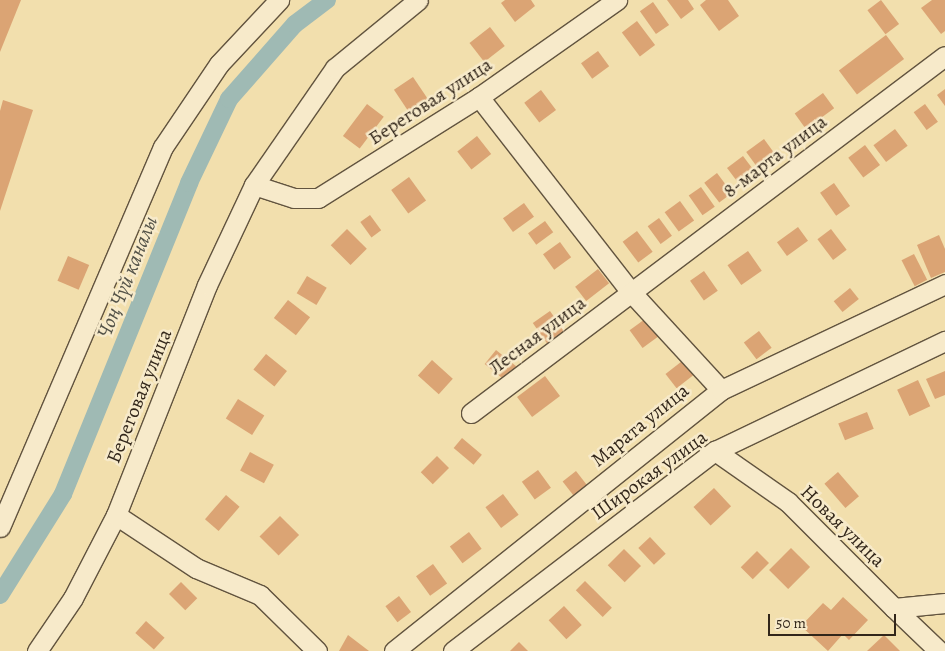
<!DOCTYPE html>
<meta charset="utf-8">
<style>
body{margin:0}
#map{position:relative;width:945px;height:651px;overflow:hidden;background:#f2dfad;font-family:Alegreya,serif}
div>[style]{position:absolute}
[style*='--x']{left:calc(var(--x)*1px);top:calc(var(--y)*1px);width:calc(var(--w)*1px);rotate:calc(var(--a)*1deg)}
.canal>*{height:18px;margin:-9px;padding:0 9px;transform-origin:9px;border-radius:9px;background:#9fbab4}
.building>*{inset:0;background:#dba474;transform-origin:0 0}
.roads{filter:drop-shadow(1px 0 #62543f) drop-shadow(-1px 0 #62543f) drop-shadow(0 1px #62543f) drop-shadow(0 -1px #62543f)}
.street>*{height:19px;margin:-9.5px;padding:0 9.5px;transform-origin:9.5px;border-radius:9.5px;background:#f7eaca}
span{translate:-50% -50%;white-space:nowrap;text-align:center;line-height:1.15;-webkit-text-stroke:5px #f7eaca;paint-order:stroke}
.street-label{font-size:20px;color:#32261a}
.water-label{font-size:21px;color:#535248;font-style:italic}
.scale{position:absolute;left:768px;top:614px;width:128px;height:22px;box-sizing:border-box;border:2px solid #32261a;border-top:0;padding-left:6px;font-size:15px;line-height:18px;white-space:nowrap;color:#32261a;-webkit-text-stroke:4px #f7eaca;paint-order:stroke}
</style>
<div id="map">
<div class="canal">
<i style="--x:0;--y:595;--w:119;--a:-58"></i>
<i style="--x:63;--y:494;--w:336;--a:-67.9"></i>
<i style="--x:189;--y:183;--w:93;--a:-64.5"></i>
<i style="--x:229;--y:99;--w:100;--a:-48.7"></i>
<i style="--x:295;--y:24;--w:40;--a:-37"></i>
</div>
<div class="building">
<i style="clip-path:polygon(0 0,21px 0,0 52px)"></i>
<i style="clip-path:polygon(505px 0,531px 0,535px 6px,515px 22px,501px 3px)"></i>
<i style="clip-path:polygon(667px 0,688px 0,694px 9px,681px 19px)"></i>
<i style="clip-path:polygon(706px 0,728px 0,739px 16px,719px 31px,700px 5px)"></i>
<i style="left:881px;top:0;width:30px;height:17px;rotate:53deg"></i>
<i style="clip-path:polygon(932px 0,945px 0,945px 31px,941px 34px,921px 8px)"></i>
<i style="left:653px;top:2px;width:28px;height:16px;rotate:55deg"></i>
<i style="left:637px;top:21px;width:30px;height:19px;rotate:53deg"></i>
<i style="left:490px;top:27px;width:24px;height:26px;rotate:52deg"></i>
<i style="left:886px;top:35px;width:30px;height:59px;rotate:53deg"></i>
<i style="left:598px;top:51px;width:19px;height:21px;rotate:54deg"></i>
<i style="left:413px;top:77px;width:29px;height:23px;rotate:56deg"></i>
<i style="clip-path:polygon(945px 89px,945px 106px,937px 95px)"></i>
<i style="left:541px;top:90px;width:25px;height:21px;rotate:53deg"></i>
<i style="left:823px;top:93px;width:19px;height:35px;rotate:54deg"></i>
<i style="clip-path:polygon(3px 100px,33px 110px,0 211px,0 111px)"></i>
<i style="left:367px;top:104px;width:21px;height:40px;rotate:37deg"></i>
<i style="left:925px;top:104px;width:22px;height:14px;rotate:54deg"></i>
<i style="left:895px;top:129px;width:21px;height:27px;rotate:53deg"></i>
<i style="left:477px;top:136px;width:23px;height:25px;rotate:52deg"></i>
<i style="left:764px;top:139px;width:22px;height:22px;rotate:54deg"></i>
<i style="left:865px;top:145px;width:25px;height:21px;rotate:53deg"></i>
<i style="left:743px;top:156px;width:21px;height:20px;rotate:53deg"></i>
<i style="left:717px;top:173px;width:25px;height:16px;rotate:53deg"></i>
<i style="left:409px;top:177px;width:29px;height:22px;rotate:54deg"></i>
<i style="left:834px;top:183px;width:28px;height:17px;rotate:55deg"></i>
<i style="left:701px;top:187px;width:24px;height:15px;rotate:55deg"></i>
<i style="left:680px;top:201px;width:24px;height:19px;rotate:54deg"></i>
<i style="left:524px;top:203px;width:17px;height:26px;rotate:54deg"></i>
<i style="left:370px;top:215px;width:19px;height:12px;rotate:54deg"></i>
<i style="left:659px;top:218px;width:22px;height:14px;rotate:54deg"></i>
<i style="left:545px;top:221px;width:14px;height:21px;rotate:54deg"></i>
<i style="left:798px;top:227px;width:17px;height:26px;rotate:54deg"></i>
<i style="left:347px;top:229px;width:28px;height:23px;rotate:45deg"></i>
<i style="left:831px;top:229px;width:26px;height:17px;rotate:53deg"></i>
<i style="left:637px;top:231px;width:26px;height:18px;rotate:53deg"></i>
<i style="clip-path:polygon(939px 235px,945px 249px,945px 272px,931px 278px,917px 245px)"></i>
<i style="left:560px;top:242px;width:19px;height:21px;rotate:54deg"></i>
<i style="left:748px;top:251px;width:24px;height:25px;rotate:55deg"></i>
<i style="left:914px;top:254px;width:29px;height:14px;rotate:63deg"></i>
<i style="left:68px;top:256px;width:23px;height:27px;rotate:23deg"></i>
<i style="left:598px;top:269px;width:18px;height:29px;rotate:52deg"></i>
<i style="left:704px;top:271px;width:24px;height:17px;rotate:55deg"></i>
<i style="left:307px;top:276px;width:23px;height:20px;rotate:31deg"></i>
<i style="left:850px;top:288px;width:14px;height:21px;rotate:51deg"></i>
<i style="left:288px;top:300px;width:28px;height:23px;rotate:38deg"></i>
<i style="left:550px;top:311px;width:28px;height:21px;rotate:55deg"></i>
<i style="left:645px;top:319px;width:22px;height:19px;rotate:54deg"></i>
<i style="left:759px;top:331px;width:21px;height:19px;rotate:53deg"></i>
<i style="left:496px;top:350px;width:26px;height:18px;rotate:39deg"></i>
<i style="left:266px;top:354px;width:27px;height:20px;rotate:39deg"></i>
<i style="left:686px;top:358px;width:18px;height:26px;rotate:52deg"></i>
<i style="left:432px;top:360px;width:28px;height:21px;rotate:42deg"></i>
<i style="clip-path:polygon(945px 371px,945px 395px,935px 399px,926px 379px)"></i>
<i style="left:545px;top:376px;width:25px;height:35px;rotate:53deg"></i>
<i style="left:918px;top:380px;width:29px;height:23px;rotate:65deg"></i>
<i style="left:238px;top:399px;width:31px;height:23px;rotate:32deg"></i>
<i style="left:867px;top:412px;width:18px;height:31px;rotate:68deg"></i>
<i style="left:462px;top:438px;width:26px;height:13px;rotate:40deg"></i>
<i style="left:250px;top:452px;width:27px;height:21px;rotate:28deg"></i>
<i style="left:437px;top:456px;width:17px;height:23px;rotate:45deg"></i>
<i style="left:538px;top:470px;width:22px;height:20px;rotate:54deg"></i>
<i style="left:576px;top:471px;width:18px;height:17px;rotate:52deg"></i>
<i style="left:838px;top:472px;width:32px;height:18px;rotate:49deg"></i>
<i style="left:714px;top:488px;width:25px;height:28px;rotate:47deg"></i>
<i style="left:503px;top:494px;width:26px;height:22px;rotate:53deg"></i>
<i style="left:226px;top:495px;width:18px;height:32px;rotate:41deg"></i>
<i style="left:280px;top:516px;width:27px;height:29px;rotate:45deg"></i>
<i style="left:469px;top:532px;width:21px;height:24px;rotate:53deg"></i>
<i style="left:650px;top:537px;width:23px;height:16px;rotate:47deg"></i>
<i style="left:791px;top:548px;width:27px;height:31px;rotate:45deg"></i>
<i style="left:624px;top:549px;width:24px;height:23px;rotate:45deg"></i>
<i style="left:757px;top:551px;width:17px;height:23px;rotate:45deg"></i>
<i style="left:433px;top:564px;width:24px;height:21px;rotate:54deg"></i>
<i style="left:585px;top:581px;width:38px;height:13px;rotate:45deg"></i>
<i style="left:181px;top:582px;width:23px;height:17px;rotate:45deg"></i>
<i style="left:399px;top:596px;width:20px;height:17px;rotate:53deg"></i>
<i style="clip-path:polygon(843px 597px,868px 620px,849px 640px,843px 634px,828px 651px,801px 626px,823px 603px,831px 610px)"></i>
<i style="left:564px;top:606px;width:26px;height:21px;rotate:47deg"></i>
<i style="left:146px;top:621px;width:25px;height:16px;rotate:42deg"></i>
<i style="clip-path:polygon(348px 635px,369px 651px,339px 651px)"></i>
<i style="clip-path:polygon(884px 635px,900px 651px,867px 651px)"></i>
<i style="clip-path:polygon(519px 642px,528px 651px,510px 651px)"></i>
</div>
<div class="roads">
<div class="street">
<i style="--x:479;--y:97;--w:247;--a:52.1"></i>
<i style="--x:631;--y:292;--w:133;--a:47.4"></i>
<i style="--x:254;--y:185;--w:42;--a:18"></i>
<i style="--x:294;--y:198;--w:24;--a:0"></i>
<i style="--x:318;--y:198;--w:190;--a:-32.1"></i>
<i style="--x:479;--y:97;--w:169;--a:-35.1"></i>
<i style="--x:471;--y:413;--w:593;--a:-36.99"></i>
<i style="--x:715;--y:451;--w:89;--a:34.9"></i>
<i style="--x:788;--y:502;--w:150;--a:45"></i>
<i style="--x:894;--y:608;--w:51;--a:-5.6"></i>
<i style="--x:0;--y:527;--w:413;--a:-66.8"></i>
<i style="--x:163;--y:147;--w:100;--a:-56"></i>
<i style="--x:219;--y:64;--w:88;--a:-46.8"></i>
<i style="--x:894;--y:608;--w:62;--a:43.7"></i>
<i style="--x:37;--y:651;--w:64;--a:-55.8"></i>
<i style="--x:73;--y:598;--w:93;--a:-62.6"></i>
<i style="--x:317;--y:651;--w:80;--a:-135.5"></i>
<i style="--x:260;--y:595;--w:69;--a:-157.1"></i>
<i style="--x:196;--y:568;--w:96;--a:-146.5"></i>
<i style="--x:116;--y:515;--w:247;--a:-68.4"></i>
<i style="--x:207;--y:285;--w:110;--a:-64.8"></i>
<i style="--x:254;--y:185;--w:142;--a:-55.3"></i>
<i style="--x:335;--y:68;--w:107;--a:-39.3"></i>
<i style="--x:394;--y:651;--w:418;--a:-38.6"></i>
<i style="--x:721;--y:390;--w:248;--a:-25.3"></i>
<i style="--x:453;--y:651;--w:330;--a:-37.4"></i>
<i style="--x:715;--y:451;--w:255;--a:-25.6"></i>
</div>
</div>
<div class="street-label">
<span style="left:430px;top:101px;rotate:-33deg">Береговая улица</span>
<span style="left:775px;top:156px;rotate:-37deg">8-марта улица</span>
<span style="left:537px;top:335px;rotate:-37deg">Лесная улица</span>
<span style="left:139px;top:396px;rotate:-68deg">Береговая улица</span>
<span style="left:640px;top:425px;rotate:-39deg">Марата улица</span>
<span style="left:649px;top:475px;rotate:-36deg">Широкая улица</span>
<span style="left:843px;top:526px;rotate:44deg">Новая улица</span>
</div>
<div class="water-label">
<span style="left:127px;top:277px;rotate:-68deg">Чоң Чүй каналы</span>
</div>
<div class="scale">50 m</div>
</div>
